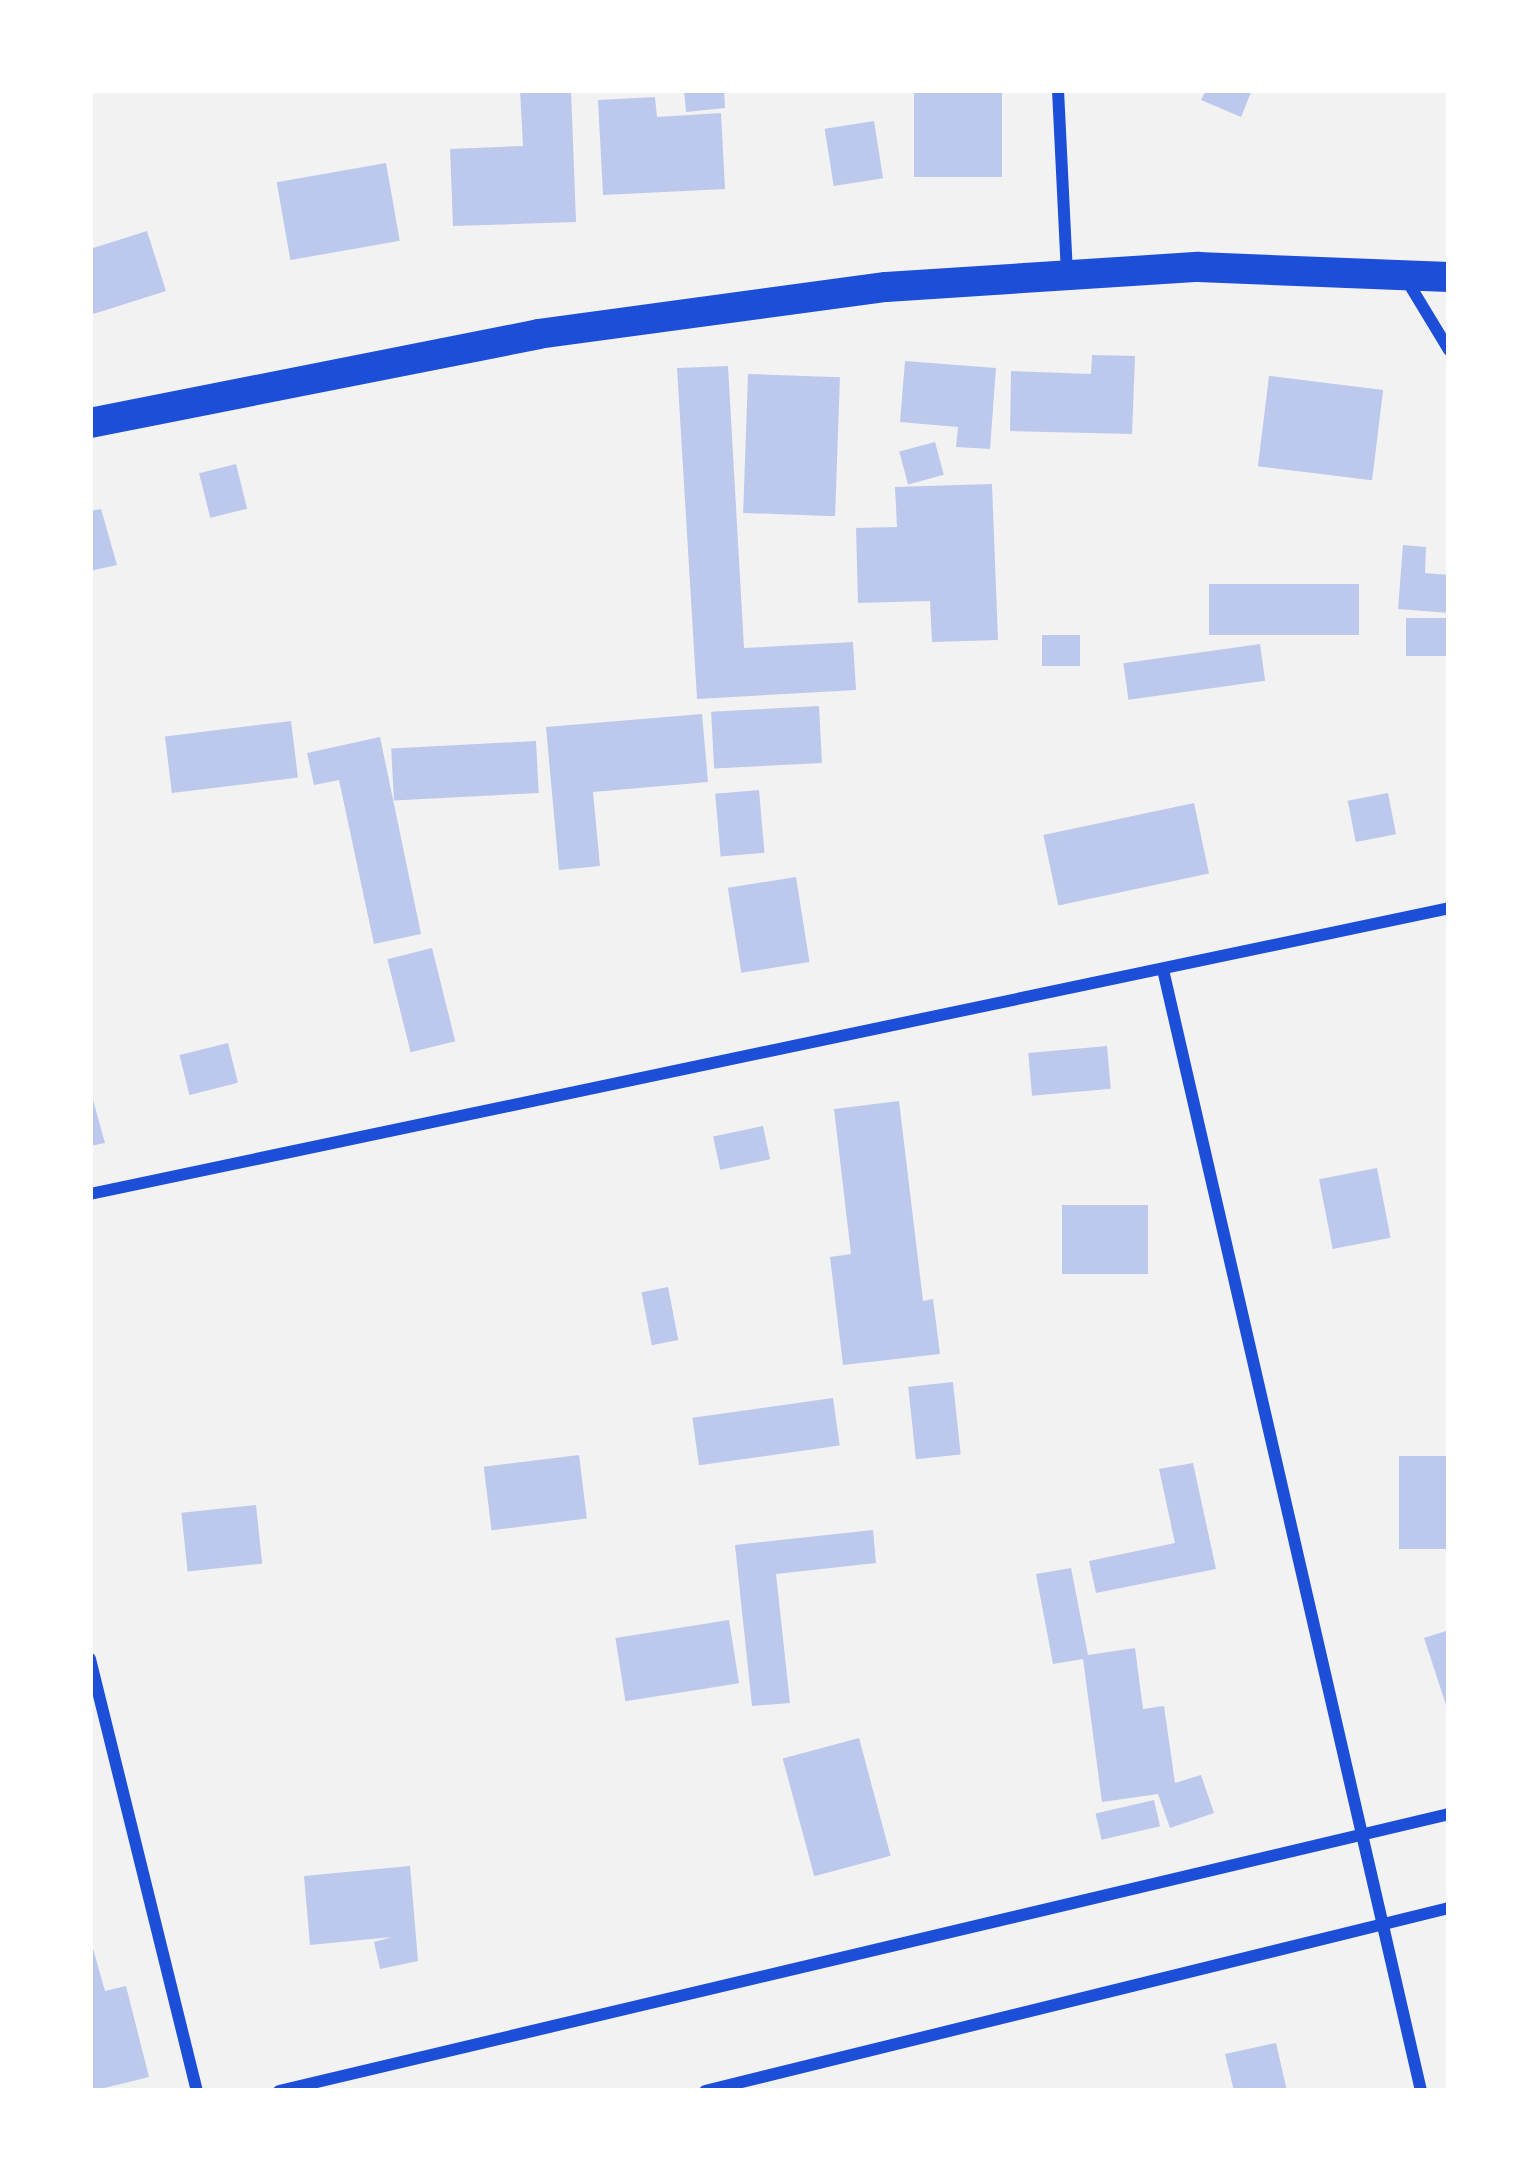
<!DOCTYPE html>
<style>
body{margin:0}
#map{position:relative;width:1539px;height:2181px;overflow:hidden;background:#f2f2f2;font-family:Georgia,serif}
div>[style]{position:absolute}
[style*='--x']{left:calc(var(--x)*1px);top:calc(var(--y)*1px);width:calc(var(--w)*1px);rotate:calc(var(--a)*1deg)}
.building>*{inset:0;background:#bdc9ec;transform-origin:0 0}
.minor>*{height:12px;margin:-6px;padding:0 6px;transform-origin:6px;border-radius:6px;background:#1d4ed8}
.primary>*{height:30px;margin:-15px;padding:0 15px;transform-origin:15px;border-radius:15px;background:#1d4ed8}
span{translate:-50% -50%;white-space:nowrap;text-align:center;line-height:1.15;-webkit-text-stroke:10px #fff;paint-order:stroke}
.frame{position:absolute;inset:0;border:93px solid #fff;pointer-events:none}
</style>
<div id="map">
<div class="building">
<i style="clip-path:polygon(520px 90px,571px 90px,576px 222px,453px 226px,450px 149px,523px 146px)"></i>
<i style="clip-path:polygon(684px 90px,724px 90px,725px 108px,686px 112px)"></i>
<i style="left:914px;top:90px;width:88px;height:87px"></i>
<i style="clip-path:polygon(1206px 90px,1252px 90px,1241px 117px,1201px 100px)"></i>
<i style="clip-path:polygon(655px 97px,657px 117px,721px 113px,725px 189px,603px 195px,598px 100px)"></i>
<i style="left:874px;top:121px;width:58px;height:50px;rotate:81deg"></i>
<i style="left:386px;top:163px;width:79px;height:111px;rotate:80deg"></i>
<i style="clip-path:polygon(147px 231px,166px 291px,90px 315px,90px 249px)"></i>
<i style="clip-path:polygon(1092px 355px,1135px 356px,1132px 434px,1010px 431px,1011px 371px,1091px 374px)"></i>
<i style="clip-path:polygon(905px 361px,996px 368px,990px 449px,956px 447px,958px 427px,900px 422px)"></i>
<i style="clip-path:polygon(728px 366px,744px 648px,853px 642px,856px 690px,697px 699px,677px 368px)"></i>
<i style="left:748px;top:374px;width:92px;height:139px;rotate:2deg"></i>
<i style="left:1269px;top:376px;width:115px;height:91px;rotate:7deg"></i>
<i style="left:935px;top:442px;width:34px;height:37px;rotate:75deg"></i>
<i style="left:236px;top:464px;width:46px;height:38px;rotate:76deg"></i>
<i style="clip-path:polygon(992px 484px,998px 640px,932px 642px,930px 601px,858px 603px,856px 528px,897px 527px,895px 487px)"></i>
<i style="clip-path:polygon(101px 509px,117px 565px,90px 571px,90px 511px)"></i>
<i style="clip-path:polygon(1403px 545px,1426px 547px,1425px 573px,1449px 575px,1449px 613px,1398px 609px)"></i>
<i style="left:1359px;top:584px;width:51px;height:150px;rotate:90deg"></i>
<i style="left:1449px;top:618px;width:38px;height:43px;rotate:90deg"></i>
<i style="left:1080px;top:635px;width:31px;height:38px;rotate:90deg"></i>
<i style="left:1260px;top:644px;width:37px;height:138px;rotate:82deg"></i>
<i style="left:819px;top:706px;width:57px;height:108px;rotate:87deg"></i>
<i style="clip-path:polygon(702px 714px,708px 782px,593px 792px,600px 866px,559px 870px,546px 727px)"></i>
<i style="left:291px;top:721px;width:57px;height:127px;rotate:83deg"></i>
<i style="clip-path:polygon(380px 737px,421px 934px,374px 944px,339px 780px,314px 785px,307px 753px)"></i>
<i style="left:536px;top:741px;width:52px;height:145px;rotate:87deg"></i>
<i style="left:759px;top:790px;width:63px;height:44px;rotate:85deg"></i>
<i style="left:1388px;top:793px;width:42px;height:41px;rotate:79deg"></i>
<i style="left:1194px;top:803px;width:72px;height:154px;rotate:78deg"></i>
<i style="left:796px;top:877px;width:86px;height:69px;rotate:81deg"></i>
<i style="left:432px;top:948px;width:96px;height:46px;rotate:76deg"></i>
<i style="left:228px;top:1043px;width:41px;height:50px;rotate:76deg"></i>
<i style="left:1107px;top:1046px;width:43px;height:79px;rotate:85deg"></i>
<i style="clip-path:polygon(90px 1089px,105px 1143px,90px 1146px)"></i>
<i style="clip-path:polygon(899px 1101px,923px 1301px,933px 1299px,940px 1354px,843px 1365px,830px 1257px,851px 1254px,834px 1109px)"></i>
<i style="left:763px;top:1126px;width:34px;height:51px;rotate:78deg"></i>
<i style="left:1377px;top:1168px;width:71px;height:59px;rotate:79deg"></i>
<i style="left:1062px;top:1205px;width:86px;height:69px"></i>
<i style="left:668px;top:1287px;width:54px;height:27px;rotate:79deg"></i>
<i style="left:953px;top:1382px;width:73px;height:45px;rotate:84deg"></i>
<i style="left:833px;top:1398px;width:48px;height:142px;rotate:82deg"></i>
<i style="left:579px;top:1455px;width:64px;height:96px;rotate:83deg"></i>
<i style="left:1449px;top:1456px;width:93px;height:50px;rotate:90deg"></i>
<i style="clip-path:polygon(1193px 1463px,1216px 1569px,1096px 1593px,1089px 1561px,1175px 1543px,1159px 1469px)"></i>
<i style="left:256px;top:1505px;width:59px;height:75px;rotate:84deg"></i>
<i style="clip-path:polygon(873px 1530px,876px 1563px,776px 1574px,790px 1703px,752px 1706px,735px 1545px)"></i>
<i style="clip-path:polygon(1071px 1568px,1088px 1655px,1135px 1648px,1143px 1709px,1164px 1706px,1175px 1783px,1201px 1775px,1214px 1813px,1170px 1828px,1158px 1794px,1102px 1802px,1083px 1659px,1053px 1664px,1036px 1574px)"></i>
<i style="left:729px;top:1620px;width:64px;height:115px;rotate:81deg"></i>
<i style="clip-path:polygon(1449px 1630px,1449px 1710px,1448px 1711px,1424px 1638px)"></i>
<i style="left:859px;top:1738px;width:122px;height:79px;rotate:75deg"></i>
<i style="left:1154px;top:1800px;width:27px;height:60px;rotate:77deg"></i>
<i style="clip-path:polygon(410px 1866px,418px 1961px,380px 1969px,374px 1942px,392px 1937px,310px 1945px,304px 1876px)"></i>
<i style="clip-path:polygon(90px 1938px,105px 1991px,126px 1986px,149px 2077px,92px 2091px)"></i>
<i style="clip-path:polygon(1276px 2043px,1287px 2091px,1234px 2091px,1225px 2054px)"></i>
</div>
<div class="minor">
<i style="--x:1058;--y:90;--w:182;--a:87.2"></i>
<i style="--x:1406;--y:279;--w:83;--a:58.8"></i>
<i style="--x:1164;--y:974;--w:1146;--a:77.04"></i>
<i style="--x:90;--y:1194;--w:1389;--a:-11.88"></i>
<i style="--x:90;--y:1659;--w:445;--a:76.1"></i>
<i style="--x:279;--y:2091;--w:1202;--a:-13.32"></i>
<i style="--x:705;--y:2091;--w:766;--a:-13.82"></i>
</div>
<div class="primary">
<i style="--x:90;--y:423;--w:457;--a:-11.2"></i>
<i style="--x:538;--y:334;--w:351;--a:-7.7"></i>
<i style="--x:886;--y:287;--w:313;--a:-3.7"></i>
<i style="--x:1198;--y:267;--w:251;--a:2.3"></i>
</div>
<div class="frame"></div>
</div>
